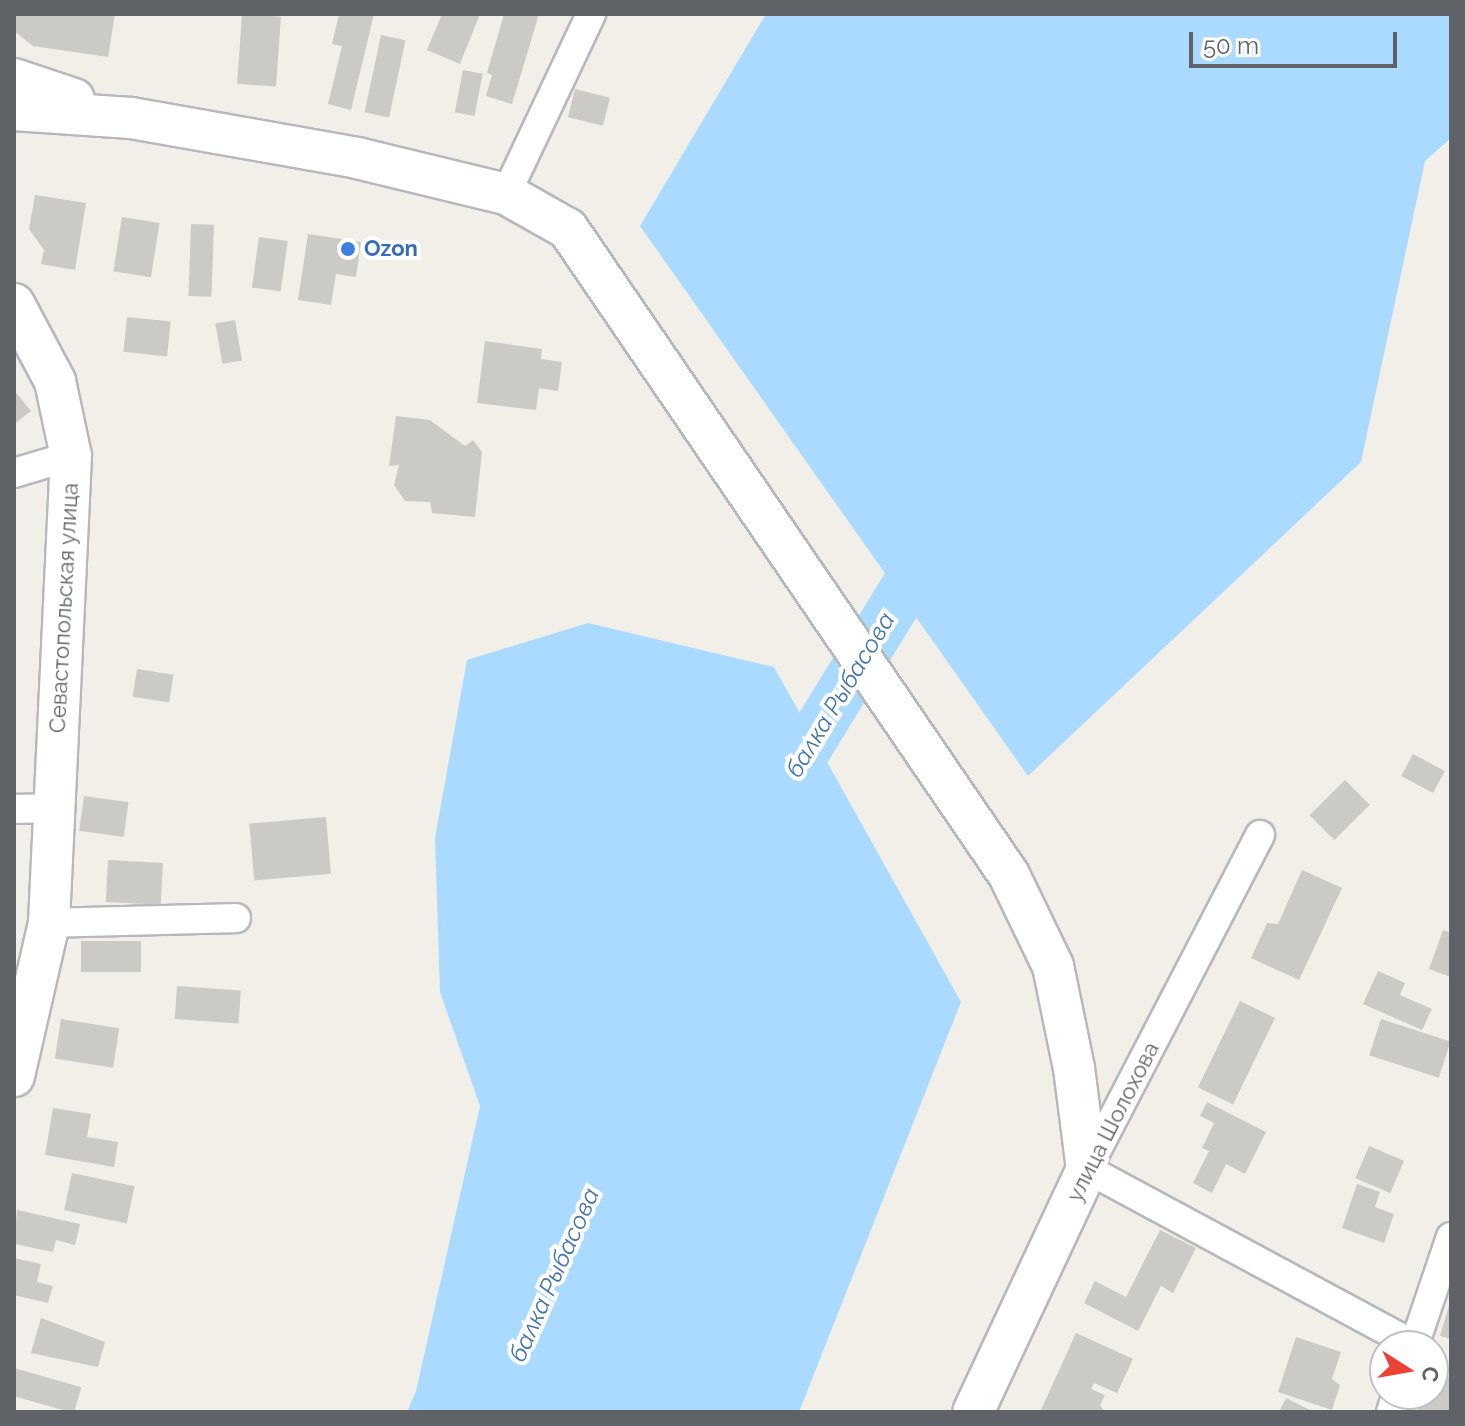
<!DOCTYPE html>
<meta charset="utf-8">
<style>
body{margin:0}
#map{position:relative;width:1465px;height:1426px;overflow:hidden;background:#f1efe8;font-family:Raleway,sans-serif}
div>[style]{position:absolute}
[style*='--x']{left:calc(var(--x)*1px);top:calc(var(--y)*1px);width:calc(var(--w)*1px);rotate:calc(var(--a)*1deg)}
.water>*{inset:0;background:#aadaff}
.river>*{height:50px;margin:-25px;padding:0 25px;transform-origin:25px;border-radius:25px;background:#aadaff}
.building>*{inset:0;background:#cccac5;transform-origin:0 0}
.roads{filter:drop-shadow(2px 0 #b5b8bc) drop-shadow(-2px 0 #b5b8bc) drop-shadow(0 2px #b5b8bc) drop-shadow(0 -2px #b5b8bc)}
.minor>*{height:28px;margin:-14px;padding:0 14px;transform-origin:14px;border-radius:14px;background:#fff}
.secondary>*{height:40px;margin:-20px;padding:0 20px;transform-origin:20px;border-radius:20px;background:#fff}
.dots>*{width:22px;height:22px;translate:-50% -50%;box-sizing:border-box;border:4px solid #fff;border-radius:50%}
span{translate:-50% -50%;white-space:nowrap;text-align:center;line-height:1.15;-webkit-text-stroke:8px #fff;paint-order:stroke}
.shop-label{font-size:22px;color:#366cbe;font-weight:700}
.left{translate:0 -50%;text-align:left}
.street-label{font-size:22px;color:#5f6368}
.water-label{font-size:24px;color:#4174aa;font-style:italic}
.frame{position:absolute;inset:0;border:16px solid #5f6368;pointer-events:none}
.north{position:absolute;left:1369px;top:1330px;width:80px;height:80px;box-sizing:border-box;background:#fff;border:2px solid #bfc1c3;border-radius:50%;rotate:101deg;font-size:22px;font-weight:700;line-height:32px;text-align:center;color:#5f6368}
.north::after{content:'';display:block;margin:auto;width:28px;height:36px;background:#ea4335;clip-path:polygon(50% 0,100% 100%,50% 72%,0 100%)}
.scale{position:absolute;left:1189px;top:32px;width:208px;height:36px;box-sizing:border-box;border:4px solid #5f6368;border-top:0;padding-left:10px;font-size:24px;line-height:28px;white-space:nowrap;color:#5f6368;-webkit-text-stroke:6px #fff;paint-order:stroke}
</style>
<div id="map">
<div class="water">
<i style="clip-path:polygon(766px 14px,1451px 14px,1451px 138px,1425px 161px,1361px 462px,1028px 776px,640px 226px)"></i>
<i style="clip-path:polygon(588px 623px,774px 667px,961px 1002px,799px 1412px,407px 1412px,416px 1391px,480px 1106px,440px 992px,435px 838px,467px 660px)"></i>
</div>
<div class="river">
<i style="--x:777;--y:797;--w:304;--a:-58.5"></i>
</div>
<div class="building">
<i style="clip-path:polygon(14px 14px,115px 14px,108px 57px,33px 46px,14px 31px)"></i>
<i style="left:242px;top:14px;width:39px;height:70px;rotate:4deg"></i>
<i style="clip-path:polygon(339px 14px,374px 14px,351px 110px,328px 104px,342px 46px,332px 44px)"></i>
<i style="clip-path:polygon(442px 14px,480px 14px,460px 64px,427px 50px)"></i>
<i style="clip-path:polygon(504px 14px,539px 14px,512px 104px,486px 96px,492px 75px,487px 73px)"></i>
<i style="left:381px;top:35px;width:25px;height:79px;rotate:12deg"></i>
<i style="left:463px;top:70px;width:20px;height:43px;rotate:11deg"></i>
<i style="left:575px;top:89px;width:36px;height:29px;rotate:14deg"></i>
<i style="clip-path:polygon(35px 195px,86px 203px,75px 270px,41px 264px,44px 250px,29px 229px)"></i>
<i style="left:122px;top:217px;width:38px;height:55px;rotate:9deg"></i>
<i style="left:191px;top:224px;width:23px;height:72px;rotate:2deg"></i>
<i style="clip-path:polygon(308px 234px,361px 242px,356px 277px,336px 274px,331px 305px,298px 300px)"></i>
<i style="left:259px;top:237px;width:29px;height:51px;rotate:8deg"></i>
<i style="left:127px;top:317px;width:44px;height:35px;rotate:6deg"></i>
<i style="left:235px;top:320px;width:41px;height:20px;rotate:80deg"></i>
<i style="clip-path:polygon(485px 341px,542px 349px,541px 359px,562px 362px,558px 391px,539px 388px,536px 410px,477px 403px)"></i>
<i style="clip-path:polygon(14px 390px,31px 411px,14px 424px)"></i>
<i style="clip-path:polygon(396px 416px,430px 420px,465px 446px,473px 440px,482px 452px,475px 517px,432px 513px,430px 502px,405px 501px,394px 485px,399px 465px,389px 466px)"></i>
<i style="left:137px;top:669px;width:37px;height:28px;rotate:9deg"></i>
<i style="left:1413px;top:754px;width:36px;height:25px;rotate:28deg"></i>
<i style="left:1345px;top:780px;width:35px;height:50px;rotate:45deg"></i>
<i style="left:84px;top:796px;width:45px;height:35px;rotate:8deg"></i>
<i style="left:326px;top:817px;width:57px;height:77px;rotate:85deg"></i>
<i style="left:108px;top:860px;width:55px;height:42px;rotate:3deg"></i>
<i style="clip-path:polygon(1302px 870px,1342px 888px,1299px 980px,1251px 958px,1267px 923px,1278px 924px)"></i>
<i style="clip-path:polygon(1443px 930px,1451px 933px,1451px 977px,1429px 969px)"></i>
<i style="left:141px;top:941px;width:31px;height:60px;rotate:90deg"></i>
<i style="clip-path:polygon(1378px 971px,1405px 983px,1400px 995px,1432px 1009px,1422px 1030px,1363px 1004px)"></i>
<i style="left:177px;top:986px;width:64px;height:33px;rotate:4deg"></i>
<i style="left:1240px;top:1001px;width:39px;height:96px;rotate:26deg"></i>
<i style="left:61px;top:1019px;width:59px;height:40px;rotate:9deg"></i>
<i style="left:1381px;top:1019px;width:73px;height:38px;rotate:18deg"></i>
<i style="clip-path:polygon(1207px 1102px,1266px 1132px,1245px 1174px,1226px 1164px,1212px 1193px,1193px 1183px,1209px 1151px,1202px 1148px,1214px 1123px,1200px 1116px)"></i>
<i style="clip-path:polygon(53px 1108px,91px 1114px,87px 1137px,118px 1142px,114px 1167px,45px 1155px)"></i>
<i style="left:1369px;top:1146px;width:38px;height:35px;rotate:23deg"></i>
<i style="left:72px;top:1173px;width:64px;height:38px;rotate:12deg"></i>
<i style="clip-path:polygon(1357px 1184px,1380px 1192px,1375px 1207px,1394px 1214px,1384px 1243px,1342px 1228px)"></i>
<i style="clip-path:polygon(17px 1210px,80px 1224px,75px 1245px,56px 1240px,53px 1252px,14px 1244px)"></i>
<i style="clip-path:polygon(1160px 1230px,1196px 1248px,1173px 1293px,1161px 1286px,1138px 1331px,1084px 1303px,1095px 1281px,1126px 1297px)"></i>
<i style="clip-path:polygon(14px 1258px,41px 1264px,37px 1282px,53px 1286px,48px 1303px,14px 1295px)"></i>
<i style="clip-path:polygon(1450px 1302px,1451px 1302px,1451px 1339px,1440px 1336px)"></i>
<i style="clip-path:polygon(41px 1318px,105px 1342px,98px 1367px,31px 1353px)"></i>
<i style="clip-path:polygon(1076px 1333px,1133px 1359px,1117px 1393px,1094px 1383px,1091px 1389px,1105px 1395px,1100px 1405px,1105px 1412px,1040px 1412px)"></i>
<i style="clip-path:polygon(1296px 1337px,1341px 1352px,1332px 1379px,1340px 1385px,1332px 1410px,1278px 1392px)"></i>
<i style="left:14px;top:1368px;width:70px;height:27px;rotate:16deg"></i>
<i style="clip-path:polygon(1433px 1373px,1451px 1378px,1451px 1412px,1417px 1412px,1423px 1394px,1433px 1394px)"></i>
<i style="clip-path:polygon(1286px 1398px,1314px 1412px,1279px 1412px)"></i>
</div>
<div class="roads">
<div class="minor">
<i style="--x:506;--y:194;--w:199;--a:-64.7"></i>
<i style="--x:14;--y:473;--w:59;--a:-16.6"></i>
<i style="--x:14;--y:809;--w:41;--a:-1.4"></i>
<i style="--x:1260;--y:835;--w:376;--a:117.4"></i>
<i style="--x:1087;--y:1169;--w:371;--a:28.3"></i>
<i style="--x:49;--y:923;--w:187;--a:-1.5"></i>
<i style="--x:1414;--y:1346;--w:115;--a:-71.3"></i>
<i style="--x:1391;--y:1412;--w:19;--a:-72"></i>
</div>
<div class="secondary">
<i style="--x:14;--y:79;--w:63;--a:18.4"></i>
<i style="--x:14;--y:110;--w:117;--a:3.9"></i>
<i style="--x:131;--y:118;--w:230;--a:10"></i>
<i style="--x:357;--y:158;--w:153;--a:13.6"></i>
<i style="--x:506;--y:194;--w:71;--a:29.4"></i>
<i style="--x:568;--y:229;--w:782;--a:55.68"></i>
<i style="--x:1009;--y:875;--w:101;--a:64.2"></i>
<i style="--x:1053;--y:966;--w:104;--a:78.4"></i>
<i style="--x:1074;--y:1068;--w:102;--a:82.7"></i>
<i style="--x:1087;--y:1169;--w:268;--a:115.1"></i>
<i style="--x:14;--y:304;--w:87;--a:62"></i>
<i style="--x:55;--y:381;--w:77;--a:78"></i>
<i style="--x:71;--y:456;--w:468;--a:92.7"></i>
<i style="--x:49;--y:923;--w:157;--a:102.9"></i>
</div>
</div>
<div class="dots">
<i style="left:348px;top:249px;background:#3f7fe0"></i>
</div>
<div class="shop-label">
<span class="left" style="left:364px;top:249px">Ozon</span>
</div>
<div class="street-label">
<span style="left:64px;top:608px;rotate:-87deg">Севастопольская улица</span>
<span style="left:1113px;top:1122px;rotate:-63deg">улица Шолохова</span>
</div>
<div class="water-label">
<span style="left:840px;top:695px;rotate:-59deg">балка Рыбасова</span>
<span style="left:554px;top:1275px;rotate:-66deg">балка Рыбасова</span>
</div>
<div class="frame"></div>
<div class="north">С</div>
<div class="scale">50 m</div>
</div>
